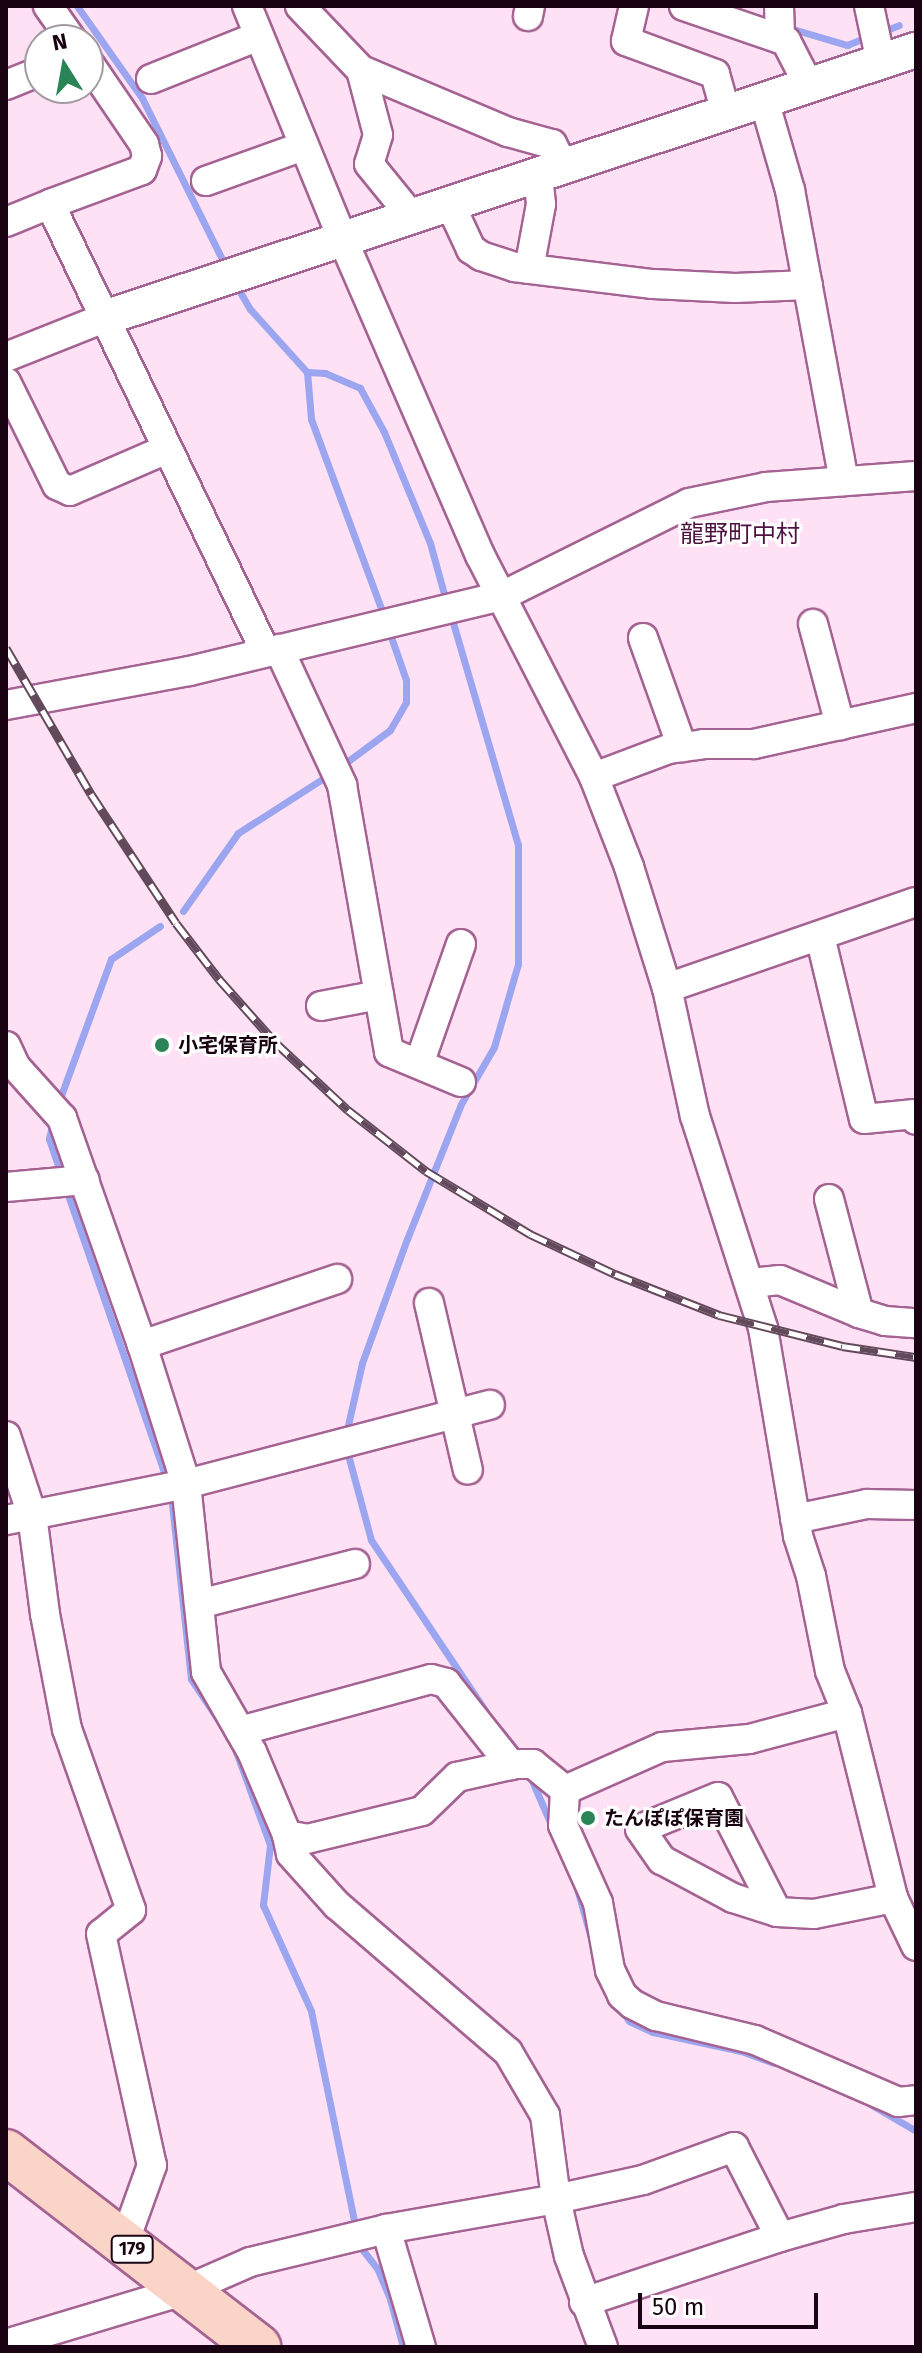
<!DOCTYPE html>
<meta charset="utf-8">
<style>
body{margin:0}
#map{position:relative;width:922px;height:2353px;overflow:hidden;background:#ffe1f5;font-family:"Fira Sans","Noto Sans JP",sans-serif}
div>[style]{position:absolute}
[style*='--x']{left:calc(var(--x)*1px);top:calc(var(--y)*1px);width:calc(var(--w)*1px);rotate:calc(var(--a)*1deg)}
.stream>*{height:7px;margin:-3.5px;padding:0 3.5px;transform-origin:3.5px;border-radius:3.5px;background:#9ca5f0}
.roads{filter:drop-shadow(2px 0 #a46392) drop-shadow(-2px 0 #a46392) drop-shadow(0 2px #a46392) drop-shadow(0 -2px #a46392)}
.minor>*{height:28px;margin:-14px;padding:0 14px;transform-origin:14px;border-radius:14px;background:#fff}
.tertiary>*{height:34px;margin:-17px;padding:0 17px;transform-origin:17px;border-radius:17px;background:#fff}
.trunk>*{height:44px;margin:-22px;padding:0 22px;transform-origin:22px;border-radius:22px;background:#fbd4c8}
.rail>*{height:9px;margin-top:-4.5px;transform-origin:0;background:repeating-linear-gradient(90deg,#fff 0 18px,#624a5b 0 36px);box-sizing:border-box;border-block:2px solid #624a5b}
.dots>*{width:22px;height:22px;translate:-50% -50%;box-sizing:border-box;border:4px solid #fff;border-radius:50%}
span{translate:-50% -50%;white-space:nowrap;text-align:center;line-height:1.15;-webkit-text-stroke:6px #fff;paint-order:stroke}
.shield-label span{padding:2px 6px;background:#fff;border:2px solid;border-radius:6px;-webkit-text-stroke-width:0}
.shield-label{font-size:18px;color:#190313;font-weight:700}
.poi-label{font-size:20px;color:#190313;font-weight:700}
.left{translate:0 -50%;text-align:left}
.quarter-label{font-size:24px;color:#4d1240}
.frame{position:absolute;inset:0;border:8px solid #190313;pointer-events:none}
.north{position:absolute;left:24px;top:24px;width:80px;height:80px;box-sizing:border-box;background:#fff;border:2px solid #a39aa1;border-radius:50%;rotate:349deg;font-size:22px;font-weight:700;line-height:32px;text-align:center;color:#190313}
.north::after{content:'';display:block;margin:auto;width:28px;height:36px;background:#2b8458;clip-path:polygon(50% 0,100% 100%,50% 72%,0 100%)}
.scale{position:absolute;left:638px;top:2293px;width:180px;height:36px;box-sizing:border-box;border:4px solid #190313;border-top:0;padding-left:10px;font-size:24px;line-height:28px;white-space:nowrap;color:#190313;-webkit-text-stroke:6px #fff;paint-order:stroke}
</style>
<div id="map">
<div class="stream">
<i style="--x:77;--y:6;--w:113;--a:54.8"></i>
<i style="--x:142;--y:98;--w:189;--a:63.6"></i>
<i style="--x:786;--y:27;--w:64;--a:16.4"></i>
<i style="--x:847;--y:45;--w:24;--a:-22"></i>
<i style="--x:881;--y:32;--w:19;--a:-21"></i>
<i style="--x:236;--y:285;--w:28;--a:60"></i>
<i style="--x:250;--y:309;--w:85;--a:47.9"></i>
<i style="--x:307;--y:372;--w:18;--a:3"></i>
<i style="--x:325;--y:373;--w:38;--a:23"></i>
<i style="--x:360;--y:388;--w:50;--a:61.4"></i>
<i style="--x:384;--y:432;--w:120;--a:67.5"></i>
<i style="--x:430;--y:543;--w:60;--a:74.6"></i>
<i style="--x:307;--y:372;--w:47;--a:85.1"></i>
<i style="--x:311;--y:419;--w:210;--a:69.7"></i>
<i style="--x:340;--y:767;--w:62;--a:-36.5"></i>
<i style="--x:390;--y:730;--w:32;--a:-60"></i>
<i style="--x:406;--y:702;--w:22;--a:-90"></i>
<i style="--x:406;--y:680;--w:55;--a:-109.1"></i>
<i style="--x:183;--y:911;--w:95;--a:-54.8"></i>
<i style="--x:238;--y:833;--w:109;--a:-32.7"></i>
<i style="--x:59;--y:1101;--w:151;--a:-69.9"></i>
<i style="--x:111;--y:959;--w:59;--a:-34"></i>
<i style="--x:53;--y:1121;--w:18;--a:103"></i>
<i style="--x:49;--y:1139;--w:40;--a:71.1"></i>
<i style="--x:66;--y:1189;--w:311;--a:70.9"></i>
<i style="--x:346;--y:1434;--w:73;--a:-77.3"></i>
<i style="--x:362;--y:1363;--w:132;--a:-70.1"></i>
<i style="--x:407;--y:1239;--w:145;--a:-68.2"></i>
<i style="--x:461;--y:1104;--w:66;--a:-59.9"></i>
<i style="--x:494;--y:1047;--w:86;--a:-73.9"></i>
<i style="--x:518;--y:964;--w:119;--a:-90"></i>
<i style="--x:518;--y:845;--w:242;--a:-106.3"></i>
<i style="--x:347;--y:1451;--w:92;--a:74.9"></i>
<i style="--x:371;--y:1540;--w:207;--a:56.2"></i>
<i style="--x:171;--y:1495;--w:185;--a:83.8"></i>
<i style="--x:191;--y:1679;--w:50;--a:56.3"></i>
<i style="--x:501;--y:1731;--w:32;--a:51"></i>
<i style="--x:234;--y:1746;--w:105;--a:70"></i>
<i style="--x:270;--y:1845;--w:60;--a:96.7"></i>
<i style="--x:263;--y:1905;--w:116;--a:65.6"></i>
<i style="--x:311;--y:2011;--w:225;--a:78.4"></i>
<i style="--x:529;--y:1774;--w:60;--a:66.4"></i>
<i style="--x:576;--y:1885;--w:55;--a:74.2"></i>
<i style="--x:622;--y:2011;--w:12;--a:55"></i>
<i style="--x:629;--y:2021;--w:26;--a:25"></i>
<i style="--x:653;--y:2032;--w:90;--a:12.2"></i>
<i style="--x:741;--y:2051;--w:35;--a:20"></i>
<i style="--x:870;--y:2104;--w:53;--a:30.4"></i>
<i style="--x:358;--y:2244;--w:31;--a:52"></i>
<i style="--x:377;--y:2268;--w:34;--a:67"></i>
<i style="--x:390;--y:2299;--w:50;--a:74.8"></i>
</div>
<div class="roads">
<div class="minor">
<i style="--x:48;--y:6;--w:42;--a:54.8"></i>
<i style="--x:247;--y:6;--w:253;--a:67.7"></i>
<i style="--x:343;--y:240;--w:344;--a:66.5"></i>
<i style="--x:480;--y:555;--w:250;--a:62.8"></i>
<i style="--x:594;--y:777;--w:97;--a:68.7"></i>
<i style="--x:629;--y:867;--w:127;--a:72.6"></i>
<i style="--x:667;--y:988;--w:131;--a:77.7"></i>
<i style="--x:695;--y:1116;--w:223;--a:72.2"></i>
<i style="--x:763;--y:1328;--w:211;--a:80.4"></i>
<i style="--x:798;--y:1536;--w:42;--a:72"></i>
<i style="--x:811;--y:1576;--w:97;--a:78.7"></i>
<i style="--x:830;--y:1671;--w:45;--a:68"></i>
<i style="--x:847;--y:1713;--w:191;--a:76"></i>
<i style="--x:893;--y:1898;--w:53;--a:64.4"></i>
<i style="--x:300;--y:6;--w:88;--a:46.4"></i>
<i style="--x:361;--y:70;--w:160;--a:22.9"></i>
<i style="--x:508;--y:132;--w:46;--a:15.3"></i>
<i style="--x:552;--y:144;--w:26;--a:62"></i>
<i style="--x:634;--y:6;--w:36;--a:103"></i>
<i style="--x:626;--y:41;--w:95;--a:20.3"></i>
<i style="--x:715;--y:74;--w:41;--a:74.2"></i>
<i style="--x:684;--y:6;--w:108;--a:18.9"></i>
<i style="--x:786;--y:41;--w:51;--a:62.9"></i>
<i style="--x:779;--y:6;--w:33;--a:88"></i>
<i style="--x:869;--y:6;--w:57;--a:77.9"></i>
<i style="--x:528;--y:16;--w:10;--a:-79"></i>
<i style="--x:361;--y:70;--w:67;--a:75.3"></i>
<i style="--x:378;--y:135;--w:30;--a:107"></i>
<i style="--x:369;--y:164;--w:68;--a:50.9"></i>
<i style="--x:151;--y:79;--w:116;--a:-21.7"></i>
<i style="--x:6;--y:85;--w:37;--a:-22"></i>
<i style="--x:764;--y:100;--w:94;--a:73.9"></i>
<i style="--x:790;--y:190;--w:296;--a:79.5"></i>
<i style="--x:206;--y:181;--w:104;--a:-19.7"></i>
<i style="--x:50;--y:204;--w:98;--a:-20.3"></i>
<i style="--x:142;--y:170;--w:15;--a:-70"></i>
<i style="--x:147;--y:156;--w:12;--a:-104"></i>
<i style="--x:144;--y:144;--w:99;--a:-124.3"></i>
<i style="--x:450;--y:204;--w:50;--a:65"></i>
<i style="--x:471;--y:249;--w:12;--a:35"></i>
<i style="--x:481;--y:256;--w:35;--a:18"></i>
<i style="--x:514;--y:267;--w:140;--a:7"></i>
<i style="--x:653;--y:284;--w:82;--a:2.8"></i>
<i style="--x:735;--y:288;--w:73;--a:-2.4"></i>
<i style="--x:6;--y:222;--w:48;--a:-22.2"></i>
<i style="--x:50;--y:204;--w:497;--a:64.3"></i>
<i style="--x:529;--y:269;--w:66;--a:-79.5"></i>
<i style="--x:541;--y:204;--w:29;--a:-96"></i>
<i style="--x:6;--y:357;--w:105;--a:-21.7"></i>
<i style="--x:6;--y:382;--w:115;--a:63.7"></i>
<i style="--x:57;--y:485;--w:14;--a:25"></i>
<i style="--x:70;--y:491;--w:106;--a:-23.4"></i>
<i style="--x:813;--y:624;--w:105;--a:75"></i>
<i style="--x:643;--y:638;--w:116;--a:70.3"></i>
<i style="--x:279;--y:649;--w:150;--a:65.1"></i>
<i style="--x:342;--y:785;--w:271;--a:80"></i>
<i style="--x:389;--y:1052;--w:78;--a:22.6"></i>
<i style="--x:6;--y:705;--w:186;--a:-10.5"></i>
<i style="--x:189;--y:671;--w:322;--a:-13.5"></i>
<i style="--x:502;--y:596;--w:209;--a:-26.4"></i>
<i style="--x:689;--y:503;--w:79;--a:-11.7"></i>
<i style="--x:766;--y:487;--w:150;--a:-4.2"></i>
<i style="--x:594;--y:777;--w:80;--a:-20.5"></i>
<i style="--x:669;--y:749;--w:34;--a:-8"></i>
<i style="--x:703;--y:744;--w:51;--a:0"></i>
<i style="--x:754;--y:744;--w:166;--a:-12.5"></i>
<i style="--x:820;--y:936;--w:188;--a:76.5"></i>
<i style="--x:864;--y:1119;--w:51;--a:-5.6"></i>
<i style="--x:915;--y:1114;--w:6;--a:81"></i>
<i style="--x:667;--y:988;--w:263;--a:-19.1"></i>
<i style="--x:321;--y:1006;--w:59;--a:-10.7"></i>
<i style="--x:6;--y:1046;--w:23;--a:65"></i>
<i style="--x:16;--y:1067;--w:69;--a:48"></i>
<i style="--x:62;--y:1118;--w:241;--a:70.6"></i>
<i style="--x:142;--y:1345;--w:146;--a:72.4"></i>
<i style="--x:186;--y:1484;--w:189;--a:83.9"></i>
<i style="--x:206;--y:1672;--w:92;--a:60.1"></i>
<i style="--x:252;--y:1752;--w:90;--a:67.1"></i>
<i style="--x:287;--y:1835;--w:19;--a:78"></i>
<i style="--x:291;--y:1854;--w:69;--a:48"></i>
<i style="--x:337;--y:1905;--w:225;--a:40.7"></i>
<i style="--x:508;--y:2052;--w:73;--a:59.6"></i>
<i style="--x:545;--y:2115;--w:85;--a:82.5"></i>
<i style="--x:556;--y:2199;--w:58;--a:77.2"></i>
<i style="--x:569;--y:2256;--w:97;--a:69.5"></i>
<i style="--x:419;--y:1064;--w:127;--a:-70.7"></i>
<i style="--x:6;--y:1187;--w:79;--a:-5.1"></i>
<i style="--x:829;--y:1199;--w:118;--a:75.3"></i>
<i style="--x:751;--y:1283;--w:29;--a:-6"></i>
<i style="--x:780;--y:1280;--w:86;--a:22.7"></i>
<i style="--x:859;--y:1313;--w:27;--a:17"></i>
<i style="--x:885;--y:1321;--w:31;--a:4"></i>
<i style="--x:429;--y:1303;--w:171;--a:76.9"></i>
<i style="--x:142;--y:1345;--w:206;--a:-18.7"></i>
<i style="--x:6;--y:1436;--w:83;--a:71.8"></i>
<i style="--x:32;--y:1515;--w:100;--a:82.5"></i>
<i style="--x:45;--y:1614;--w:117;--a:79.2"></i>
<i style="--x:67;--y:1729;--w:192;--a:70.5"></i>
<i style="--x:131;--y:1910;--w:38;--a:141"></i>
<i style="--x:101;--y:1934;--w:237;--a:77.6"></i>
<i style="--x:152;--y:2165;--w:83;--a:109.7"></i>
<i style="--x:795;--y:1519;--w:74;--a:-11.8"></i>
<i style="--x:867;--y:1504;--w:49;--a:1.2"></i>
<i style="--x:6;--y:1520;--w:184;--a:-11.3"></i>
<i style="--x:186;--y:1484;--w:314;--a:-14.6"></i>
<i style="--x:199;--y:1604;--w:161;--a:-14.4"></i>
<i style="--x:847;--y:1713;--w:101;--a:165.1"></i>
<i style="--x:749;--y:1739;--w:87;--a:174.7"></i>
<i style="--x:662;--y:1747;--w:106;--a:156.1"></i>
<i style="--x:565;--y:1790;--w:35;--a:93"></i>
<i style="--x:563;--y:1825;--w:85;--a:65.8"></i>
<i style="--x:598;--y:1903;--w:68;--a:79.8"></i>
<i style="--x:610;--y:1970;--w:28;--a:64"></i>
<i style="--x:622;--y:1995;--w:13;--a:42"></i>
<i style="--x:632;--y:2004;--w:27;--a:27"></i>
<i style="--x:656;--y:2016;--w:102;--a:13.6"></i>
<i style="--x:755;--y:2040;--w:156;--a:23.4"></i>
<i style="--x:898;--y:2102;--w:18;--a:-6"></i>
<i style="--x:240;--y:1731;--w:198;--a:-15.2"></i>
<i style="--x:431;--y:1679;--w:16;--a:15"></i>
<i style="--x:446;--y:1683;--w:105;--a:51.6"></i>
<i style="--x:287;--y:1835;--w:20;--a:11"></i>
<i style="--x:307;--y:1839;--w:118;--a:-13.7"></i>
<i style="--x:422;--y:1811;--w:49;--a:-44.2"></i>
<i style="--x:457;--y:1777;--w:59;--a:-12.6"></i>
<i style="--x:515;--y:1764;--w:18;--a:0"></i>
<i style="--x:533;--y:1764;--w:41;--a:39.1"></i>
<i style="--x:777;--y:1912;--w:129;--a:-117.2"></i>
<i style="--x:718;--y:1797;--w:84;--a:157.7"></i>
<i style="--x:640;--y:1829;--w:38;--a:55"></i>
<i style="--x:662;--y:1860;--w:81;--a:28.2"></i>
<i style="--x:733;--y:1898;--w:46;--a:17.7"></i>
<i style="--x:777;--y:1912;--w:37;--a:3"></i>
<i style="--x:814;--y:1914;--w:81;--a:-11.4"></i>
<i style="--x:386;--y:2229;--w:123;--a:73.5"></i>
<i style="--x:584;--y:2302;--w:206;--a:-18.3"></i>
<i style="--x:780;--y:2237;--w:66;--a:-15.7"></i>
<i style="--x:844;--y:2219;--w:73;--a:-9.5"></i>
<i style="--x:6;--y:2344;--w:188;--a:-16.7"></i>
<i style="--x:186;--y:2290;--w:70;--a:-23.6"></i>
<i style="--x:250;--y:2262;--w:140;--a:-13.6"></i>
<i style="--x:386;--y:2229;--w:173;--a:-10"></i>
<i style="--x:556;--y:2199;--w:89;--a:-12.3"></i>
<i style="--x:643;--y:2180;--w:97;--a:-19.9"></i>
<i style="--x:734;--y:2147;--w:101;--a:62.9"></i>
</div>
<div class="tertiary">
<i style="--x:104;--y:318;--w:855;--a:-18.27"></i>
</div>
<div class="trunk">
<i style="--x:6;--y:2152;--w:319;--a:37.7"></i>
</div>
</div>
<div class="rail">
<i style="--x:6;--y:648;--w:169;--a:59.8"></i>
<i style="--x:91;--y:794;--w:154;--a:56.6"></i>
<i style="--x:176;--y:923;--w:71;--a:52.5"></i>
<i style="--x:219;--y:979;--w:84;--a:48.4"></i>
<i style="--x:275;--y:1042;--w:100;--a:43"></i>
<i style="--x:348;--y:1110;--w:99;--a:38"></i>
<i style="--x:426;--y:1171;--w:122;--a:31.2"></i>
<i style="--x:530;--y:1234;--w:94;--a:25.2"></i>
<i style="--x:615;--y:1274;--w:112;--a:21.5"></i>
<i style="--x:719;--y:1315;--w:127;--a:14.1"></i>
<i style="--x:842;--y:1346;--w:75;--a:8.5"></i>
</div>
<div class="dots">
<i style="left:162px;top:1045px;background:#2b8458"></i>
<i style="left:588px;top:1818px;background:#2b8458"></i>
</div>
<div class="shield-label">
<span style="left:132px;top:2249px">179</span>
</div>
<div class="poi-label">
<span class="left" style="left:178px;top:1045px">小宅保育所</span>
<span class="left" style="left:604px;top:1818px">たんぽぽ保育園</span>
</div>
<div class="quarter-label">
<span style="left:740px;top:535px">龍野町中村</span>
</div>
<div class="frame"></div>
<div class="north">N</div>
<div class="scale">50 m</div>
</div>
